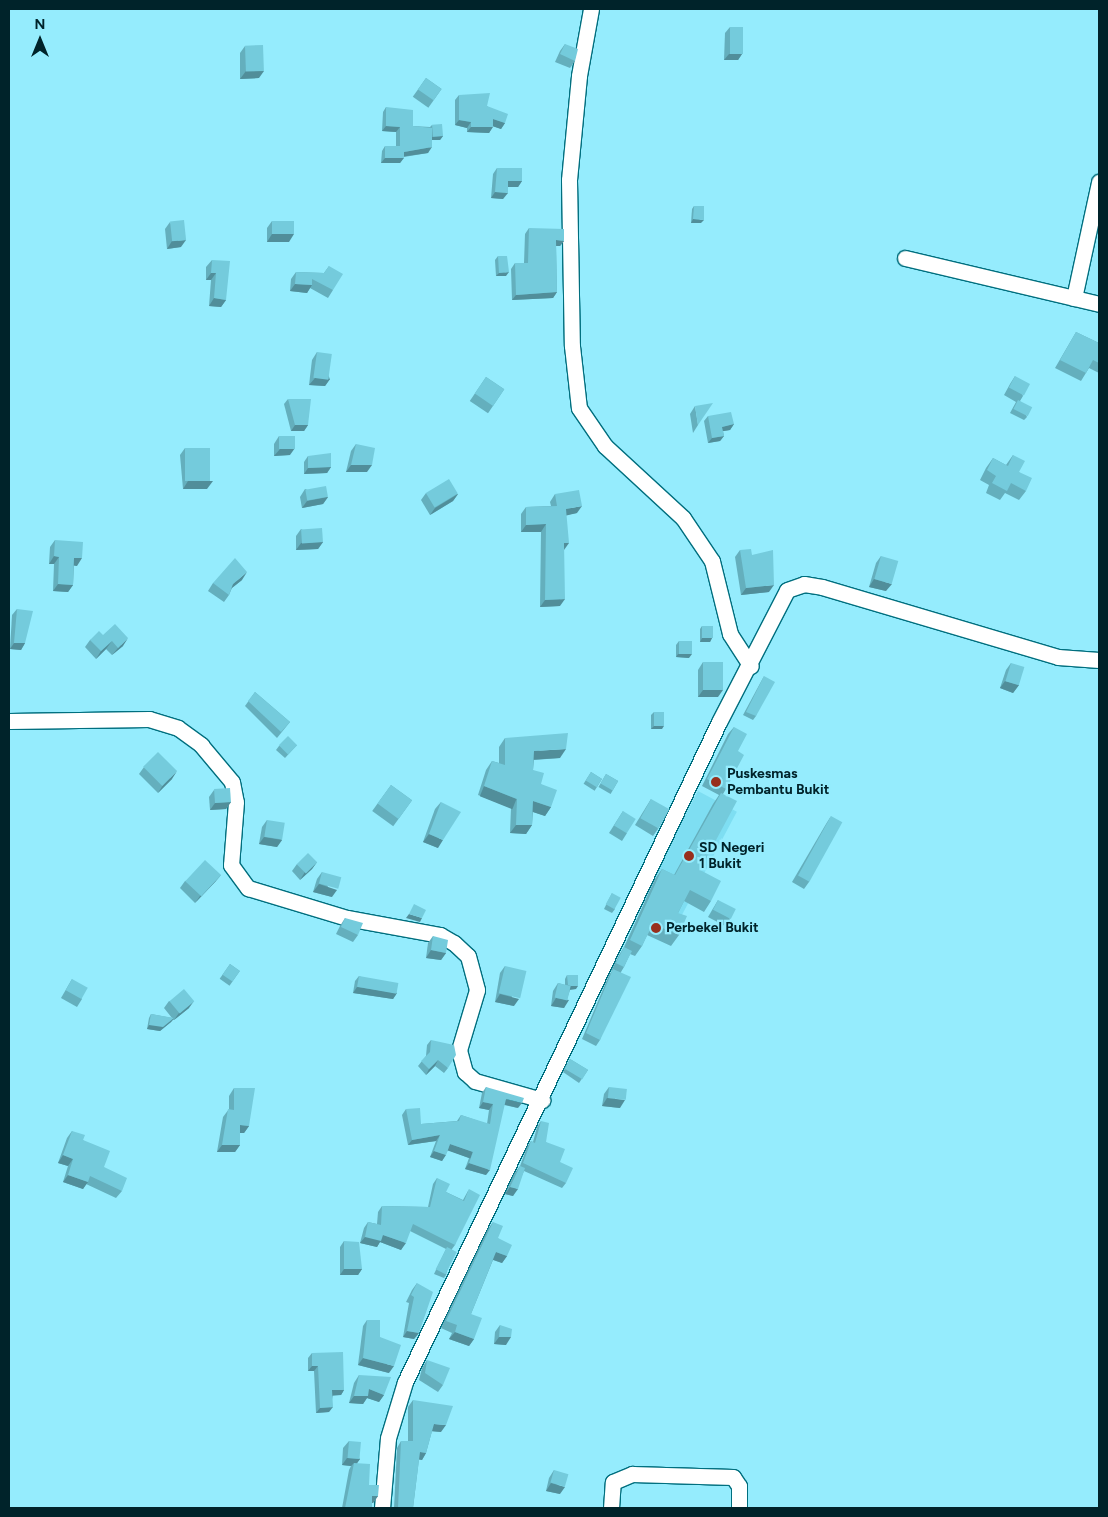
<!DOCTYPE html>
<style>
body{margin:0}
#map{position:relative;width:1108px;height:1517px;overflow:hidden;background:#95ecfd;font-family:Figtree,sans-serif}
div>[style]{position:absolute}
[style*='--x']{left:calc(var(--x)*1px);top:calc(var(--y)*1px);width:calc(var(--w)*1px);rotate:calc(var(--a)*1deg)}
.built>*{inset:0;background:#7edef2;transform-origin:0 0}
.roads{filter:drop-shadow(1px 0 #006f7f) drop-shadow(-1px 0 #006f7f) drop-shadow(0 1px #006f7f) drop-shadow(0 -1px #006f7f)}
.minor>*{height:15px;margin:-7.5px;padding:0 7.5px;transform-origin:7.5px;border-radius:7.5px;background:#fff}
.wall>*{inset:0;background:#64afbd;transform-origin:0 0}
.shaded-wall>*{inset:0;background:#518e9a;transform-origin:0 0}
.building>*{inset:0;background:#74cbdc;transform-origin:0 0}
.dots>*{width:14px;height:14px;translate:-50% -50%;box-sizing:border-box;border:2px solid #95ecfd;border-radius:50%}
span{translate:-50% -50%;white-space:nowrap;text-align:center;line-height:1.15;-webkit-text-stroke:4.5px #95ecfd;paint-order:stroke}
.poi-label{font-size:14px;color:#00232a;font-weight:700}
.left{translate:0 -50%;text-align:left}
.frame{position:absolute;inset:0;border:10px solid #00232a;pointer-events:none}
.north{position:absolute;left:15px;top:15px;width:50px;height:50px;-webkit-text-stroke:4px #95ecfd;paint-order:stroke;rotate:0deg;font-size:14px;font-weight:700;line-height:20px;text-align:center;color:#00232a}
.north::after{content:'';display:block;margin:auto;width:18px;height:22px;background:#00232a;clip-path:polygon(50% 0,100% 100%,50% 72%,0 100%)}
</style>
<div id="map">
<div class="built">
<i style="left:698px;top:791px;width:44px;height:123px;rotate:28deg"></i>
</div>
<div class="roads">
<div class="minor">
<i style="--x:591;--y:9;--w:68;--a:100.2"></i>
<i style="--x:579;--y:76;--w:104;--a:95.5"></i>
<i style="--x:569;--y:180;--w:166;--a:89"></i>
<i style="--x:572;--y:346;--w:62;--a:83.6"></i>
<i style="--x:579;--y:408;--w:46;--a:55.6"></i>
<i style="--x:605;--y:446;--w:106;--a:42.7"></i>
<i style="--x:683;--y:518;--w:52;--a:56"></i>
<i style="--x:712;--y:561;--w:75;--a:76.1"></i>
<i style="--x:730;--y:634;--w:38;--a:57"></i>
<i style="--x:905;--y:258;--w:199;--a:13.3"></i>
<i style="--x:1074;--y:298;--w:119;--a:-77.8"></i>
<i style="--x:9;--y:721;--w:140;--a:-0.8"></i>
<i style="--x:149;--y:719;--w:30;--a:17"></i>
<i style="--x:178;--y:728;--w:29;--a:36"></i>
<i style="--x:201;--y:745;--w:48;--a:50"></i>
<i style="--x:232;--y:782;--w:20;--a:79"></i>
<i style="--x:236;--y:802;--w:63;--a:94.5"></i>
<i style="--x:231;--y:865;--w:29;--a:54"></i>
<i style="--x:248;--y:888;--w:103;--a:16.9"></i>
<i style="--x:347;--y:918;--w:95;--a:10.4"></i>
<i style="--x:440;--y:935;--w:16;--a:30"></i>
<i style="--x:454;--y:943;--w:19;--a:43"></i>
<i style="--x:468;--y:956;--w:35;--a:75"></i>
<i style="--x:477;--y:990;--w:63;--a:106.7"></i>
<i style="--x:459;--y:1050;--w:23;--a:75"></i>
<i style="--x:465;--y:1072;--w:13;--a:42"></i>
<i style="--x:475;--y:1081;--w:70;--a:15.8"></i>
<i style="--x:382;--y:1508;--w:70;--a:-85.1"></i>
<i style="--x:388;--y:1438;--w:59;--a:-73.1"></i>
<i style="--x:405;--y:1382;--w:731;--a:-64.56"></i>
<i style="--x:719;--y:722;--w:148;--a:-62.7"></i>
<i style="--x:787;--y:590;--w:18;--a:-19"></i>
<i style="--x:804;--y:584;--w:18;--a:9"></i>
<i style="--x:822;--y:587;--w:246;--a:16.5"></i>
<i style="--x:1058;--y:657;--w:41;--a:4.2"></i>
<i style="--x:611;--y:1508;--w:26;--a:-86"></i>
<i style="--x:613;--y:1482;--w:21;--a:-23"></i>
<i style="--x:632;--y:1474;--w:101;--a:1.7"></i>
<i style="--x:733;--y:1477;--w:11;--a:56"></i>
<i style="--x:739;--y:1486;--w:22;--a:90"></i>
</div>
</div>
<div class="wall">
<i style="clip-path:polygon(730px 27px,742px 54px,738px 60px,724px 60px,725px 33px)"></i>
<i style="clip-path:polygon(565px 44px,575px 61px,570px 68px,555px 62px,560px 51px)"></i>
<i style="clip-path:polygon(245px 46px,259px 78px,240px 79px,240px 53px)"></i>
<i style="left:426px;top:78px;width:19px;height:23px;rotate:35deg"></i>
<i style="clip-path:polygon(459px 95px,487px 106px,505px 123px,501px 129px,493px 126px,489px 133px,467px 132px,467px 128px,455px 125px,455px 100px)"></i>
<i style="clip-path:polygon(386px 107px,413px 126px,430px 127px,432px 125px,443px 136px,440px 140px,432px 140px,428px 153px,404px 157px,400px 163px,381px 163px,382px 151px,385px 146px,396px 146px,396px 132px,382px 131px,383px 112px)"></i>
<i style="clip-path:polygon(497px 168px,522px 181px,518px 187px,508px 187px,503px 199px,491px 198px,493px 174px)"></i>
<i style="clip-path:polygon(694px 206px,701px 223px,691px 223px,692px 209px)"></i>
<i style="clip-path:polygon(272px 221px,289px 242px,267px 242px,267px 228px)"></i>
<i style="clip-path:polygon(170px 222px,181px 247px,167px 249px,165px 229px)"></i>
<i style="clip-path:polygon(529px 228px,564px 241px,560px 246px,556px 246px,557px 292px,553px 298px,512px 300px,511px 269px,515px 263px,524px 263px,525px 234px)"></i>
<i style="clip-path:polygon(498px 256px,506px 276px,496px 276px,495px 260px)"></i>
<i style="clip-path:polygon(212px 260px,226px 300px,221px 307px,209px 306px,211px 280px,206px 280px,206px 267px)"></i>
<i style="clip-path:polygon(329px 266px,333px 290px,328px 298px,310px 288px,307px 293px,290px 291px,291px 279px,296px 272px,324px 273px)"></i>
<i style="clip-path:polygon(1076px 332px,1099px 343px,1099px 373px,1089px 368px,1081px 381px,1055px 368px)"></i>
<i style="clip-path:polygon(317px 352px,330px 379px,325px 386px,309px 385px,312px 360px)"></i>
<i style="clip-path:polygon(1015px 376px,1023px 396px,1020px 401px,1027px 417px,1024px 420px,1010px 413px,1016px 402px,1004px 395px,1010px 384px)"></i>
<i style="left:486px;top:377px;width:22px;height:29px;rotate:34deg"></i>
<i style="clip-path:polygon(288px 399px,308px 425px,304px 431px,291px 431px,284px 404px)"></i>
<i style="clip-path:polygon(695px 406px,698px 425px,693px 433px,690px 414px)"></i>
<i style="clip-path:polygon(708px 416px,734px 424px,730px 430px,723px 431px,724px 436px,720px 441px,708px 443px,704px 421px)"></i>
<i style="clip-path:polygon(279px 436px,290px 455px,274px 456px,274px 444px)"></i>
<i style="clip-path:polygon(356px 444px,367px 472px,346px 472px,351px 451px)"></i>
<i style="clip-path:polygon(185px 448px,207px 489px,183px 489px,180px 455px)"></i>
<i style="clip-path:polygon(1013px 455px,1026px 491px,1019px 500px,1005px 493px,1000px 500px,986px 493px,989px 485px,980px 480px,986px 468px,993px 458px,1006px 465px)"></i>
<i style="clip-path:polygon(308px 456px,331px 467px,327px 473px,304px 474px,304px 462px)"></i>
<i style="clip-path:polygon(305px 489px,328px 497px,323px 504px,302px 508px,300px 497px)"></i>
<i style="clip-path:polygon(426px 493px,458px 494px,453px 501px,430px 515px,421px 500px)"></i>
<i style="clip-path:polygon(555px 494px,577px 513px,566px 515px,560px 606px,540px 607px,541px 532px,521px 532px,521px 514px,526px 507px,551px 506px,550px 502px)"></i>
<i style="clip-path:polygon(301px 529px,323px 542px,318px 549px,296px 550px,296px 536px)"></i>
<i style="clip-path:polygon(55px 540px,77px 566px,74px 565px,73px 585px,68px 592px,53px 591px,54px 564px,49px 564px,50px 547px)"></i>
<i style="clip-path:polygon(740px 550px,752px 555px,769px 592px,741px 595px,735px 557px)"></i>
<i style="clip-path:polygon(881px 556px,886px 591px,869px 587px,876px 563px)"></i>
<i style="clip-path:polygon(242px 580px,232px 588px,229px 595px,224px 602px,208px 591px,213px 583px)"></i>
<i style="clip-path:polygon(17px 609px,25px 643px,21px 650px,10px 649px,12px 615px)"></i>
<i style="clip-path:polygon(702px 626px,712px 638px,710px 642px,700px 642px,700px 629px)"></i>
<i style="clip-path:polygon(103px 635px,123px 646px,112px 655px,106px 649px,96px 659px,85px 647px,90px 640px)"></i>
<i style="clip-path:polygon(679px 641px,689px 658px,676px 657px,676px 645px)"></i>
<i style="clip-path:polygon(703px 662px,718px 697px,698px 697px,698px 670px)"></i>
<i style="clip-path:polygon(1011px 663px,1019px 685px,1013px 693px,1000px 688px,1006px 670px)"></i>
<i style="clip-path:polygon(764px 676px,756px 716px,753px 720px,743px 715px)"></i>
<i style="clip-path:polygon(255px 692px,290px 722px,277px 738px,245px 706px)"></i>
<i style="clip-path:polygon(654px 712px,662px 729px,651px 729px,651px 715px)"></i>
<i style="clip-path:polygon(734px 727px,738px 751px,726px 789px,723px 794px,700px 870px,711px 901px,704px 912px,684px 901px,678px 913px,679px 935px,671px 946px,647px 935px,642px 946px,635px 956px,630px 954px,624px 967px,621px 972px,600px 1040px,596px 1046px,582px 1039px,609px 975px,612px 971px,611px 971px,619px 955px,624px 947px,655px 879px,662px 869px,674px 875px,713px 804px,719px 795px,702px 786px,728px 734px)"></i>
<i style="clip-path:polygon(505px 738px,560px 758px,534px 760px,533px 770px,541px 784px,551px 807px,545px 816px,533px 812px,532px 825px,526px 834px,510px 833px,511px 808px,478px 795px,486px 770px,492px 761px,499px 763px,499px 747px)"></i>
<i style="clip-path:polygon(297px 745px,285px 758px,276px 750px,279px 746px)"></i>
<i style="clip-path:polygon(144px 767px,172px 779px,158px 793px,139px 774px)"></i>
<i style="left:591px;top:772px;width:13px;height:14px;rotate:32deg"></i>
<i style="left:606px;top:774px;width:14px;height:15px;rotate:30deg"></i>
<i style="left:391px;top:785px;width:26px;height:32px;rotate:36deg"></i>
<i style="clip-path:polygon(214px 790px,231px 802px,226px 809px,210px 810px,209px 797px)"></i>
<i style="clip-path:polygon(651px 799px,658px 829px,653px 836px,635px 825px)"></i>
<i style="clip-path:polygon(441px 802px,438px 848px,423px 842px,435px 809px)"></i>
<i style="clip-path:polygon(623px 811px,627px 833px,622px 841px,609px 833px)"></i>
<i style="clip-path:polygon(831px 816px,809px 882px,804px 889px,792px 882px,826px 824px)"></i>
<i style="clip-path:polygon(267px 820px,282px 840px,277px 847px,259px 844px,262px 827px)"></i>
<i style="clip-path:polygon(317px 862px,312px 869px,300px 880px,292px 871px,297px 864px)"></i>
<i style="clip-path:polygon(322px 872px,332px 897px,313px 892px,317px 879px)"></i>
<i style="clip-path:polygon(221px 875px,215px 882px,195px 903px,180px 888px,185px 881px)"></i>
<i style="clip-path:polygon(612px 893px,615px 909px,612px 913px,604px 909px)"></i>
<i style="clip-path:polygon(718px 900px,730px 919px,725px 926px,708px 917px)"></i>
<i style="clip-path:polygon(345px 918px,358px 935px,353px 942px,336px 934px,340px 926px)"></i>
<i style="clip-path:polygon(433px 936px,446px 953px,441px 960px,426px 958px,428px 943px)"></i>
<i style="left:230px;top:964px;width:12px;height:18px;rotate:35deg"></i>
<i style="clip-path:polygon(505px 966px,514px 1006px,495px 1002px,500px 973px)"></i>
<i style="clip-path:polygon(567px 975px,576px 989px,570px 990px,564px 1008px,551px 1006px,553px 991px,558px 983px,565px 985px,565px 979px)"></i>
<i style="clip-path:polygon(359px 976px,397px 993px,393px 999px,353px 993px,355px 981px)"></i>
<i style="clip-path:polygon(72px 979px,82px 999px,77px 1007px,61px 998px)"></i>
<i style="clip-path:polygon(169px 1001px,189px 1008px,174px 1020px,173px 1020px,171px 1022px,160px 1031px,147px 1029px,149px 1018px,151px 1014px,172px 1018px,164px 1008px)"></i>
<i style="clip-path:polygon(431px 1040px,448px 1068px,444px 1073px,435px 1066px,426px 1075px,418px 1066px,426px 1056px,427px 1045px)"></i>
<i style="clip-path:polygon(570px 1059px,588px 1070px,579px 1083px,563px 1072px)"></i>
<i style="clip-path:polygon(486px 1087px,518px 1108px,504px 1105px,486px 1175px,465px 1169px,469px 1158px,448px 1150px,442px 1161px,430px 1157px,436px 1141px,408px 1145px,402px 1115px,406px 1109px,421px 1124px,457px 1121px,461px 1115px,487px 1124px,489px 1110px,479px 1108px,482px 1093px)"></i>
<i style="clip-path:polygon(609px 1087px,620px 1108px,602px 1106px,604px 1094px)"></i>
<i style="clip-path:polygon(234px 1088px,249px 1126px,244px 1133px,240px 1133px,240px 1145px,235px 1152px,217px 1152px,223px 1117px,229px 1109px,229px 1096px)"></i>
<i style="clip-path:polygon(541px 1121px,546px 1142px,560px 1162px,566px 1183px,562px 1188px,524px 1171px,513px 1196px,505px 1194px,514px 1174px,520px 1166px,527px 1147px,531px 1141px,533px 1142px,537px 1127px)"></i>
<i style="clip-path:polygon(72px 1131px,83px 1140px,122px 1191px,116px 1198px,86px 1184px,83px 1189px,63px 1182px,68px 1166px,58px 1163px,67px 1138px)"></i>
<i style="clip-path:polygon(437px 1178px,446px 1192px,463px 1200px,469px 1189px,455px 1245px,452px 1249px,446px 1275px,444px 1278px,434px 1274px,446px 1249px,410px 1231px,401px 1250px,380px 1242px,377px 1247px,360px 1243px,364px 1228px,368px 1222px,377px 1224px,378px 1212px,382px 1206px,428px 1207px,433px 1184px)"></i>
<i style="clip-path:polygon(493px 1222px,498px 1238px,507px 1256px,502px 1263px,493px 1260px,471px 1314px,474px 1339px,469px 1346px,449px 1339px,452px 1333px,441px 1328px,488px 1229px)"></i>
<i style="clip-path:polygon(344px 1241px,362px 1269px,358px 1275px,340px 1275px,340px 1247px)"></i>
<i style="clip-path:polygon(417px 1283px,419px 1333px,414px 1339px,403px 1337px,409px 1303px,406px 1302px,412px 1290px)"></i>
<i style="clip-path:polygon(367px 1320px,380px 1337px,389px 1373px,358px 1365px,363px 1326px)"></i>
<i style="clip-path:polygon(500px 1325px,506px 1345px,494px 1344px,495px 1332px)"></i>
<i style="clip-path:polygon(312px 1353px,344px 1390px,341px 1395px,333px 1395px,329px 1412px,316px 1413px,314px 1371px,308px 1371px,308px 1358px)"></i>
<i style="clip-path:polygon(427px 1360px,443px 1385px,438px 1392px,419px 1380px,422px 1368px)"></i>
<i style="clip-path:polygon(359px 1375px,384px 1395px,379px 1402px,367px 1398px,363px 1404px,349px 1403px,354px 1383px)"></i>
<i style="clip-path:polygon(413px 1400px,441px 1432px,432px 1431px,426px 1453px,422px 1460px,419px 1459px,413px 1508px,394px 1508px,397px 1448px,401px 1441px,408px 1441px,408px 1407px)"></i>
<i style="clip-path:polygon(349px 1441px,360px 1459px,357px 1463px,369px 1485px,378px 1496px,373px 1503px,372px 1503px,372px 1508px,342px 1508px,349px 1470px,351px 1466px,342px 1465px,343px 1448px)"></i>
<i style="clip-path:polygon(554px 1470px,560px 1494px,546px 1491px,549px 1478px)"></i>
</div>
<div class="shaded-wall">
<i style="clip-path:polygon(729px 54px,742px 54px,738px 60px,724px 60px)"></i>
<i style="clip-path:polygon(246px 71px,264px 71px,259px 78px,240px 79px)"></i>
<i style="clip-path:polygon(493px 119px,505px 123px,501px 129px,489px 125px)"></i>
<i style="clip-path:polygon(459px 120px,471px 122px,467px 128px,455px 125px)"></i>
<i style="clip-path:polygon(386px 126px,400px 127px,396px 132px,382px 131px)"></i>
<i style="clip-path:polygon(471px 127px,493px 127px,489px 133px,467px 132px)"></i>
<i style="clip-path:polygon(443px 136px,440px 140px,430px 140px,432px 137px)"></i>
<i style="clip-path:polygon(432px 147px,428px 153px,400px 157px,404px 152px)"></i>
<i style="clip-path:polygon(385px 158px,404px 158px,400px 163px,381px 163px)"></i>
<i style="clip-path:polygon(508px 181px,522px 181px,518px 187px,504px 187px)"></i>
<i style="clip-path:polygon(495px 192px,508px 193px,503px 199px,491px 198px)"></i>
<i style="clip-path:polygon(693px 219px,704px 220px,701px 223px,691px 223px)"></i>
<i style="clip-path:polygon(272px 234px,294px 234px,289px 242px,267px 242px)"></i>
<i style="clip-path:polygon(186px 240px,181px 247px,167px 249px,172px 241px)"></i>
<i style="clip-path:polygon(556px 240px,564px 241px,560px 246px,552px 246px)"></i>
<i style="clip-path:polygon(509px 272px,506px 276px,496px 276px,499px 273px)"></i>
<i style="clip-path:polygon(211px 273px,216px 273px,211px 280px,206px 280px)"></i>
<i style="clip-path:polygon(295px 284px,312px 285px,307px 293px,290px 291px)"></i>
<i style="clip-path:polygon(557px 292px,553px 298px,512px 300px,516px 295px)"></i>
<i style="clip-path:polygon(214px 298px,226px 300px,221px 307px,209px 306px)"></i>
<i style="clip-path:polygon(315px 378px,330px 379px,325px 386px,309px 385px)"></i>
<i style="clip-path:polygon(734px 424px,730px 430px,718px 432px,722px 427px)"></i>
<i style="clip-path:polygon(295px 425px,308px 425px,304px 431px,291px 431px)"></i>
<i style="clip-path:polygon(724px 436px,720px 441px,708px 443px,712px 438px)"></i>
<i style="clip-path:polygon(295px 448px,290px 455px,274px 456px,280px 449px)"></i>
<i style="clip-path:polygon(351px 465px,372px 465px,367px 472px,346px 472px)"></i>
<i style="clip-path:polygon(331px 467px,327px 473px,304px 474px,308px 468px)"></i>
<i style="clip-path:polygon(188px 481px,213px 481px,207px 489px,183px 489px)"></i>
<i style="clip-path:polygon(458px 494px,453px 501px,430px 515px,435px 508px)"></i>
<i style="clip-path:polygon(328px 497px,323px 504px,302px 508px,307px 501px)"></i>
<i style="clip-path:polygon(582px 506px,577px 513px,560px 517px,566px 509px)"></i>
<i style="clip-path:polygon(546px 524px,541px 532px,521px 532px,526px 525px)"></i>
<i style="clip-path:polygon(323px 542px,318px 549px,296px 550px,301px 543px)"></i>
<i style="clip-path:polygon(564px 543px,569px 543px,564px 550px)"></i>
<i style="clip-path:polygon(54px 556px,59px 557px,54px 564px,49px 564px)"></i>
<i style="clip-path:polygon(74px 558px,82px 558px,77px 566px,69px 565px)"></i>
<i style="clip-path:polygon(247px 572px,242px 580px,228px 591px,233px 584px)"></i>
<i style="clip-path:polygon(874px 579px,892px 584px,886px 591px,869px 587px)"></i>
<i style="clip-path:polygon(58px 584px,73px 585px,68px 592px,53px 591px)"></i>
<i style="clip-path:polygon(774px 585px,769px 592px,741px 595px,746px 588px)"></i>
<i style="clip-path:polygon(565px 599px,560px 606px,540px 607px,545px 600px)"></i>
<i style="clip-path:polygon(128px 638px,123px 646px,112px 655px,118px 648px)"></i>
<i style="clip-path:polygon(702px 638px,712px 638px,710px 642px,700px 642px)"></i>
<i style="clip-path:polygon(112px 641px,106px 649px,96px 659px,101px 651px)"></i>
<i style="clip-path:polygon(14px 643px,25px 643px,21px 650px,10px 649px)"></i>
<i style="clip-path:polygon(678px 654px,692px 654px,689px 658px,676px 657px)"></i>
<i style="clip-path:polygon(1005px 681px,1019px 685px,1013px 693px,1000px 688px)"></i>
<i style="clip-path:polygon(703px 690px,723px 690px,718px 697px,698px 697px)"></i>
<i style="clip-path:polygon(654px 726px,664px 726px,662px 729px,651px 729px)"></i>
<i style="clip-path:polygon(566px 749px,560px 758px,528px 760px,534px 751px)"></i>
<i style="clip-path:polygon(177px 771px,172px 779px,158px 793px,163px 785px)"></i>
<i style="left:484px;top:786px;width:35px;height:11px;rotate:22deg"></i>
<i style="clip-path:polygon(533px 801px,551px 807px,545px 816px,527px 810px)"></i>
<i style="clip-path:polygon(231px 802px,226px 809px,210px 810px,215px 803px)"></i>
<i style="clip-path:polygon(516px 825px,532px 825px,526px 834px,510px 833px)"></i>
<i style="clip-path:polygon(429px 834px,443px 840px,438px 848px,423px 842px)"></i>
<i style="clip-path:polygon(264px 837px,282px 840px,277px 847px,259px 844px)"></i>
<i style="clip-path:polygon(317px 862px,312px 869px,300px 880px,305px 872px)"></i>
<i style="clip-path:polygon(221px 875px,215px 882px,195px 903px,200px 896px)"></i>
<i style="clip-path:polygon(319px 884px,337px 890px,332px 897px,313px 892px)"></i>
<i style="clip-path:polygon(409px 914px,422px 918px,420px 922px,406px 918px)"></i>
<i style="clip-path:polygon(431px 950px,446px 953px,441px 960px,426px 958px)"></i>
<i style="clip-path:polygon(568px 986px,578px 986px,576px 989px,565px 990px)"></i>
<i style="clip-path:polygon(357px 987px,397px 993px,393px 999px,353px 993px)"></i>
<i style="clip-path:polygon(500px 994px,519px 999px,514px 1006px,495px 1002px)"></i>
<i style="clip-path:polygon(556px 998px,569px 1000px,564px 1008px,551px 1006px)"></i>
<i style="clip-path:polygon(194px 1001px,189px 1008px,174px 1020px,179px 1013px)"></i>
<i style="clip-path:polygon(174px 1018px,171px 1022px,160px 1031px,147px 1029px,149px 1025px)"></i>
<i style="clip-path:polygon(438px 1060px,435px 1066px,426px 1075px,429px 1069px)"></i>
<i style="clip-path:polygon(607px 1098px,625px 1100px,620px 1108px,602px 1106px)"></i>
<i style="clip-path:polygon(506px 1099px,522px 1103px,518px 1108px,502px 1104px)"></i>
<i style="clip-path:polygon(483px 1102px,493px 1104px,489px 1110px,479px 1108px)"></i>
<i style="clip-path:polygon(240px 1125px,249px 1126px,244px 1133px,235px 1133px)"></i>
<i style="clip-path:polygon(440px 1135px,436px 1141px,408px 1145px,412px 1140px)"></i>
<i style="left:450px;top:1144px;width:24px;height:7px;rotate:19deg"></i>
<i style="clip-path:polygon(222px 1145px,240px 1145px,235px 1152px,217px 1152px)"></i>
<i style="clip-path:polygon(434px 1151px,446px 1155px,442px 1161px,430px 1157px)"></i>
<i style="clip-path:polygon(63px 1155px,73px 1159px,68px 1166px,58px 1163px)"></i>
<i style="clip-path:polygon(469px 1163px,490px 1170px,486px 1175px,465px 1169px)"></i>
<i style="clip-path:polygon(68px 1175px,88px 1182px,83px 1189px,63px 1182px)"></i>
<i style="clip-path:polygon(510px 1187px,518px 1189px,513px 1196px,505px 1194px)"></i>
<i style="clip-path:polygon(383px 1235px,406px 1243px,401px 1250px,380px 1242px,377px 1247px,360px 1243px,365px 1237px)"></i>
<i style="clip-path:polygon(496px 1252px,507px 1256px,502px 1263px,491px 1259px)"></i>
<i style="clip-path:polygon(344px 1269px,362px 1269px,358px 1275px,340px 1275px)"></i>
<i style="clip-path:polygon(407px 1331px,419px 1333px,414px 1339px,403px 1337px)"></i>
<i style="clip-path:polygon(455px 1332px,474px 1339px,469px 1346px,449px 1339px)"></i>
<i style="clip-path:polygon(499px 1337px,511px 1337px,506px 1345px,494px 1344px)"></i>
<i style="clip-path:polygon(363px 1358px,394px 1366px,389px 1373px,358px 1365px)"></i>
<i style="clip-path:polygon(312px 1366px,318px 1366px,314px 1371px,308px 1371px)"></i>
<i style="clip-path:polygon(369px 1389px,384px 1395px,379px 1402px,367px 1398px,363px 1404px,349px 1403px,354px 1396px)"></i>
<i style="clip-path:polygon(332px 1390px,344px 1390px,341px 1395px,329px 1396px)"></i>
<i style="clip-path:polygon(333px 1407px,329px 1412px,316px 1413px,320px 1408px)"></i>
<i style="clip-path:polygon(434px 1424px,446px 1425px,441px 1432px,429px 1431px)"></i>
<i style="clip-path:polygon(420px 1452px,426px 1453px,422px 1460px,415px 1459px)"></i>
<i style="clip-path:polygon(347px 1458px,360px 1459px,355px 1466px,354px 1463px,351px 1466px,342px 1465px)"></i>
<i style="clip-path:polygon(551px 1483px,565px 1487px,560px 1494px,546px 1491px)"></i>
<i style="clip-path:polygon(372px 1496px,378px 1496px,373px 1503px,367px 1503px)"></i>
</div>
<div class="building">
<i style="left:730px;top:27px;width:13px;height:27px"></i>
<i style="clip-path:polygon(565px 44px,578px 49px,575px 61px,560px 54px)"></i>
<i style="left:263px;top:45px;width:26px;height:18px;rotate:88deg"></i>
<i style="left:426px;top:78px;width:19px;height:14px;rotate:35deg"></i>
<i style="clip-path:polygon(490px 93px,487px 106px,508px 114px,505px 123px,493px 119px,493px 127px,471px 127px,471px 122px,459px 120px,459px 95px)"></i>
<i style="clip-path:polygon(386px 107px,413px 110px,413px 126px,432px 128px,432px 147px,404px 152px,404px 158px,385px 158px,385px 146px,400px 146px,400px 127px,386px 126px)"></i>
<i style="left:442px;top:124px;width:12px;height:10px;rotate:85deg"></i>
<i style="clip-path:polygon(497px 168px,522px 168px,522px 181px,508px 181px,508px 193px,495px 192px)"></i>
<i style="clip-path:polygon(694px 206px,704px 206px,704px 220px,693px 219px)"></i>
<i style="left:184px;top:220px;width:20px;height:14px;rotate:84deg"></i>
<i style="left:272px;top:221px;width:22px;height:13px"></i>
<i style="clip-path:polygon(529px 228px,564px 229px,564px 241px,556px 240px,557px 292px,516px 295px,515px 263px,528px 263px)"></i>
<i style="clip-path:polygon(498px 256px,507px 256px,509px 272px,499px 273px)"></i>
<i style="clip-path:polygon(212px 260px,230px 261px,226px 300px,214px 298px,216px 273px,211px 273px)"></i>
<i style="clip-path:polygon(329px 266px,343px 274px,333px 290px,312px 279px,312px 285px,295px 284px,296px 272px,324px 273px)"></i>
<i style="clip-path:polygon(1076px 332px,1099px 343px,1099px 363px,1093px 360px,1086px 373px,1060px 360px)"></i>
<i style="left:317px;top:352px;width:15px;height:26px;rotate:8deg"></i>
<i style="left:1015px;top:376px;width:17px;height:13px;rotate:28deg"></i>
<i style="left:486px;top:377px;width:22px;height:20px;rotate:34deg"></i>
<i style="clip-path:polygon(288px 399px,311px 399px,308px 425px,295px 425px)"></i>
<i style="left:1018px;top:400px;width:16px;height:10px;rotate:27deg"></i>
<i style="clip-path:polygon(713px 403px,698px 425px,695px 406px)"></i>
<i style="clip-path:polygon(731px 412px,734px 424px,722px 427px,724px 436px,712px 438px,708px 416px)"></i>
<i style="left:279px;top:436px;width:16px;height:13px"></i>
<i style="clip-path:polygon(356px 444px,375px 448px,372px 465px,351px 465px)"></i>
<i style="left:185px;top:448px;width:25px;height:33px"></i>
<i style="clip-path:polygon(331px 453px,331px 467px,308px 468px,308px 456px)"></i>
<i style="clip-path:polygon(1013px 455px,1025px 461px,1019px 472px,1032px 478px,1026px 491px,1011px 483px,1007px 491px,992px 483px,996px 476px,987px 470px,993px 458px,1008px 466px)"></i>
<i style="left:449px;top:479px;width:17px;height:27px;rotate:59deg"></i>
<i style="left:326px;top:486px;width:11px;height:21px;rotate:80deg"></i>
<i style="clip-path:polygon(579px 490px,582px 506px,566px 509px,569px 543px,564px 543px,565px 599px,545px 600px,546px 524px,526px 525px,526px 507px,557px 506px,555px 494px)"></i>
<i style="left:322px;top:528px;width:14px;height:21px;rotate:86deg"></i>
<i style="clip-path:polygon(55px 540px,83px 542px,82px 558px,74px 558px,73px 585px,58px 584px,59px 557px,54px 556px)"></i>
<i style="clip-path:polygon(751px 549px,752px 555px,773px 550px,774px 585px,746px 588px,740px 550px)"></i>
<i style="left:881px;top:556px;width:18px;height:24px;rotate:16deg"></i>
<i style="clip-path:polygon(235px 558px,247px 572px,233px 584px,229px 595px,213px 583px)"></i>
<i style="clip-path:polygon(17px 609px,33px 611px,25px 643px,14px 643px)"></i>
<i style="clip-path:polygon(115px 624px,128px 638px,118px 648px,112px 641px,101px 651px,90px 640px,99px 631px,103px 635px)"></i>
<i style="left:702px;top:626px;width:11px;height:12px"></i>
<i style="left:679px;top:641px;width:13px;height:13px"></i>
<i style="left:703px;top:662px;width:20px;height:28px"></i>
<i style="left:1011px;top:663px;width:14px;height:19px;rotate:17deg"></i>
<i style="clip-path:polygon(764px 676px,775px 682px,756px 716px,746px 712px)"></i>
<i style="clip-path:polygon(255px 692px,290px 722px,281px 732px,248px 701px)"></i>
<i style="left:654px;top:712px;width:10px;height:14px"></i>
<i style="clip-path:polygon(734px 727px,747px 734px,738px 751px,744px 755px,726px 789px,707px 779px)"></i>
<i style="clip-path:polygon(568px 733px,566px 749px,534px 751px,533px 770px,544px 773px,541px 784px,557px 790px,551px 807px,533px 801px,532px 825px,516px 825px,517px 799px,484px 786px,492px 761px,505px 765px,505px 738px)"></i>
<i style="left:288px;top:736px;width:13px;height:13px;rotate:45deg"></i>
<i style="left:158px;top:752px;width:27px;height:21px;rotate:45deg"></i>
<i style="left:591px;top:772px;width:13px;height:10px;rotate:32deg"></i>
<i style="left:606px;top:774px;width:14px;height:11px;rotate:30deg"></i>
<i style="left:391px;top:785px;width:26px;height:23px;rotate:36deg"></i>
<i style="left:230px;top:788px;width:14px;height:16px;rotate:86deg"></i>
<i style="clip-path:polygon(721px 793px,737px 801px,700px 870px,721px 881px,711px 901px,690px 890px,678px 913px,687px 916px,679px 935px,653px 924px,642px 946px,630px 940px,662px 869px,675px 875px)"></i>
<i style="left:651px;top:799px;width:21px;height:22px;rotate:29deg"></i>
<i style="clip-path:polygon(441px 802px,461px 812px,443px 840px,429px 834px)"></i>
<i style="left:623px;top:811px;width:15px;height:17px;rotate:32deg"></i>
<i style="left:831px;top:816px;width:13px;height:68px;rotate:29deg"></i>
<i style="left:267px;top:820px;width:18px;height:17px;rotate:9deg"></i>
<i style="left:308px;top:853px;width:13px;height:16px;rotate:45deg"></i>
<i style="left:205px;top:860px;width:22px;height:29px;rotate:43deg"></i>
<i style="left:322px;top:872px;width:20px;height:12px;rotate:15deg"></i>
<i style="left:612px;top:893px;width:10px;height:13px;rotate:29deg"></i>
<i style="left:718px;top:900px;width:20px;height:11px;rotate:27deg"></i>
<i style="clip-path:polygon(414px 904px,426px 910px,422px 918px,409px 914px)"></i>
<i style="clip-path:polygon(345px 918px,363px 923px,358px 935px,341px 927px)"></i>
<i style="clip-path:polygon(433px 936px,448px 940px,446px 953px,431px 950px)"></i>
<i style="left:624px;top:947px;width:9px;height:18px;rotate:27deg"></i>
<i style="left:230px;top:964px;width:12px;height:13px;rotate:35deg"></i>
<i style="left:505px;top:966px;width:22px;height:28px;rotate:13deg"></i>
<i style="clip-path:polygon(613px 969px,631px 977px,600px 1040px,586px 1033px)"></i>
<i style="clip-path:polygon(567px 975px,578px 975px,578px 986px,571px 986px,568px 985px)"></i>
<i style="left:359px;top:976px;width:40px;height:11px;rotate:10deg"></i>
<i style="left:72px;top:979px;width:18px;height:13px;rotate:29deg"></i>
<i style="left:558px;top:983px;width:13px;height:15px;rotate:13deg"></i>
<i style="left:184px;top:989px;width:16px;height:19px;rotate:50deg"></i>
<i style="clip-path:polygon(151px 1014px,174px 1018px,163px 1027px,149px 1025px)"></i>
<i style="clip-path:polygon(431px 1040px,454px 1045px,456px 1055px,448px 1068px,438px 1060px,429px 1069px,421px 1061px,430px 1052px)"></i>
<i style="left:570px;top:1059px;width:21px;height:11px;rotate:31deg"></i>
<i style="clip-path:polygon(486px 1087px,524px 1098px,522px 1103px,506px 1099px,490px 1170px,469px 1163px,473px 1152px,450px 1144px,446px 1155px,434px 1151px,440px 1135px,412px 1140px,406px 1109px,420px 1108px,421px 1124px,459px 1121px,461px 1115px,490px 1124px,493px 1104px,483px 1102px)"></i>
<i style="left:609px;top:1087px;width:18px;height:11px;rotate:6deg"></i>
<i style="clip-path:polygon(234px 1088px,255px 1088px,249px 1126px,240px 1125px,240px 1145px,222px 1145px,228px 1109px,234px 1110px)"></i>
<i style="clip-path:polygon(541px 1121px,549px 1123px,546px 1142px,565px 1149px,560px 1162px,573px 1168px,566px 1183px,523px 1163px,531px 1141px,535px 1143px)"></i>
<i style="clip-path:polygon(72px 1131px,85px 1135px,83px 1140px,110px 1151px,104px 1167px,127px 1178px,122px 1191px,90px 1176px,88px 1182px,68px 1175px,73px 1159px,63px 1155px)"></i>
<i style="clip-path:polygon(520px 1166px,525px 1168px,518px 1189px,510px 1187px)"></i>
<i style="clip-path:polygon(437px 1178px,450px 1184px,446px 1192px,464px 1201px,469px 1189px,480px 1195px,455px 1245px,413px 1224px,406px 1243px,383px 1235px,381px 1241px,365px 1237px,368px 1222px,381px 1225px,382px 1206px,430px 1207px)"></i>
<i style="clip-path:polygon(493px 1222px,503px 1226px,498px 1238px,512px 1245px,507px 1256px,496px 1252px,471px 1314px,482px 1318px,474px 1339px,455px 1332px,457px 1325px,446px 1321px)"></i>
<i style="clip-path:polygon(344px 1241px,359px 1242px,362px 1269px,344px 1269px)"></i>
<i style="left:447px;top:1247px;width:11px;height:25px;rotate:27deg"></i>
<i style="clip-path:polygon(417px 1283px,433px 1292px,419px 1333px,407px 1331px,414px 1297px,411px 1295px)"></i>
<i style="clip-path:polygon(367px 1320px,380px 1320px,380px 1337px,401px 1345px,394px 1366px,363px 1358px)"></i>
<i style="clip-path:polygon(500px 1325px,512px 1329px,511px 1337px,499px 1337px)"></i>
<i style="clip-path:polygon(343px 1352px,344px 1390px,332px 1390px,333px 1407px,320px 1408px,318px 1366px,312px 1366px,312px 1353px)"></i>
<i style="clip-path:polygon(427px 1360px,450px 1368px,443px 1385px,425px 1373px)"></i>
<i style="clip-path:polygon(359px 1375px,391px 1377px,384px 1395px,369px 1389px,368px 1396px,354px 1396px)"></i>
<i style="clip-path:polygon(413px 1400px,453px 1406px,446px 1425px,434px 1424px,426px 1453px,420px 1452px,413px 1508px,398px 1508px,401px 1441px,413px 1441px)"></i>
<i style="left:349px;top:1441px;width:12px;height:17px;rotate:5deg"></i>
<i style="clip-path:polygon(354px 1463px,370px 1464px,369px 1485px,379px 1485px,378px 1496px,372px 1496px,372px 1508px,345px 1508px)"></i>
<i style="left:554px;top:1470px;width:15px;height:13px;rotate:16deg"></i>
</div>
<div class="dots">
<i style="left:716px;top:782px;background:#982f1d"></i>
<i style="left:689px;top:856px;background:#982f1d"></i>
<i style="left:656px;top:928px;background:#982f1d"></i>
</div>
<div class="poi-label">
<span class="left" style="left:727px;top:782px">Puskesmas<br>Pembantu Bukit</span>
<span class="left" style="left:699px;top:856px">SD Negeri<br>1 Bukit</span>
<span class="left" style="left:666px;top:928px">Perbekel Bukit</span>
</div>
<div class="frame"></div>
<div class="north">N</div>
</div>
